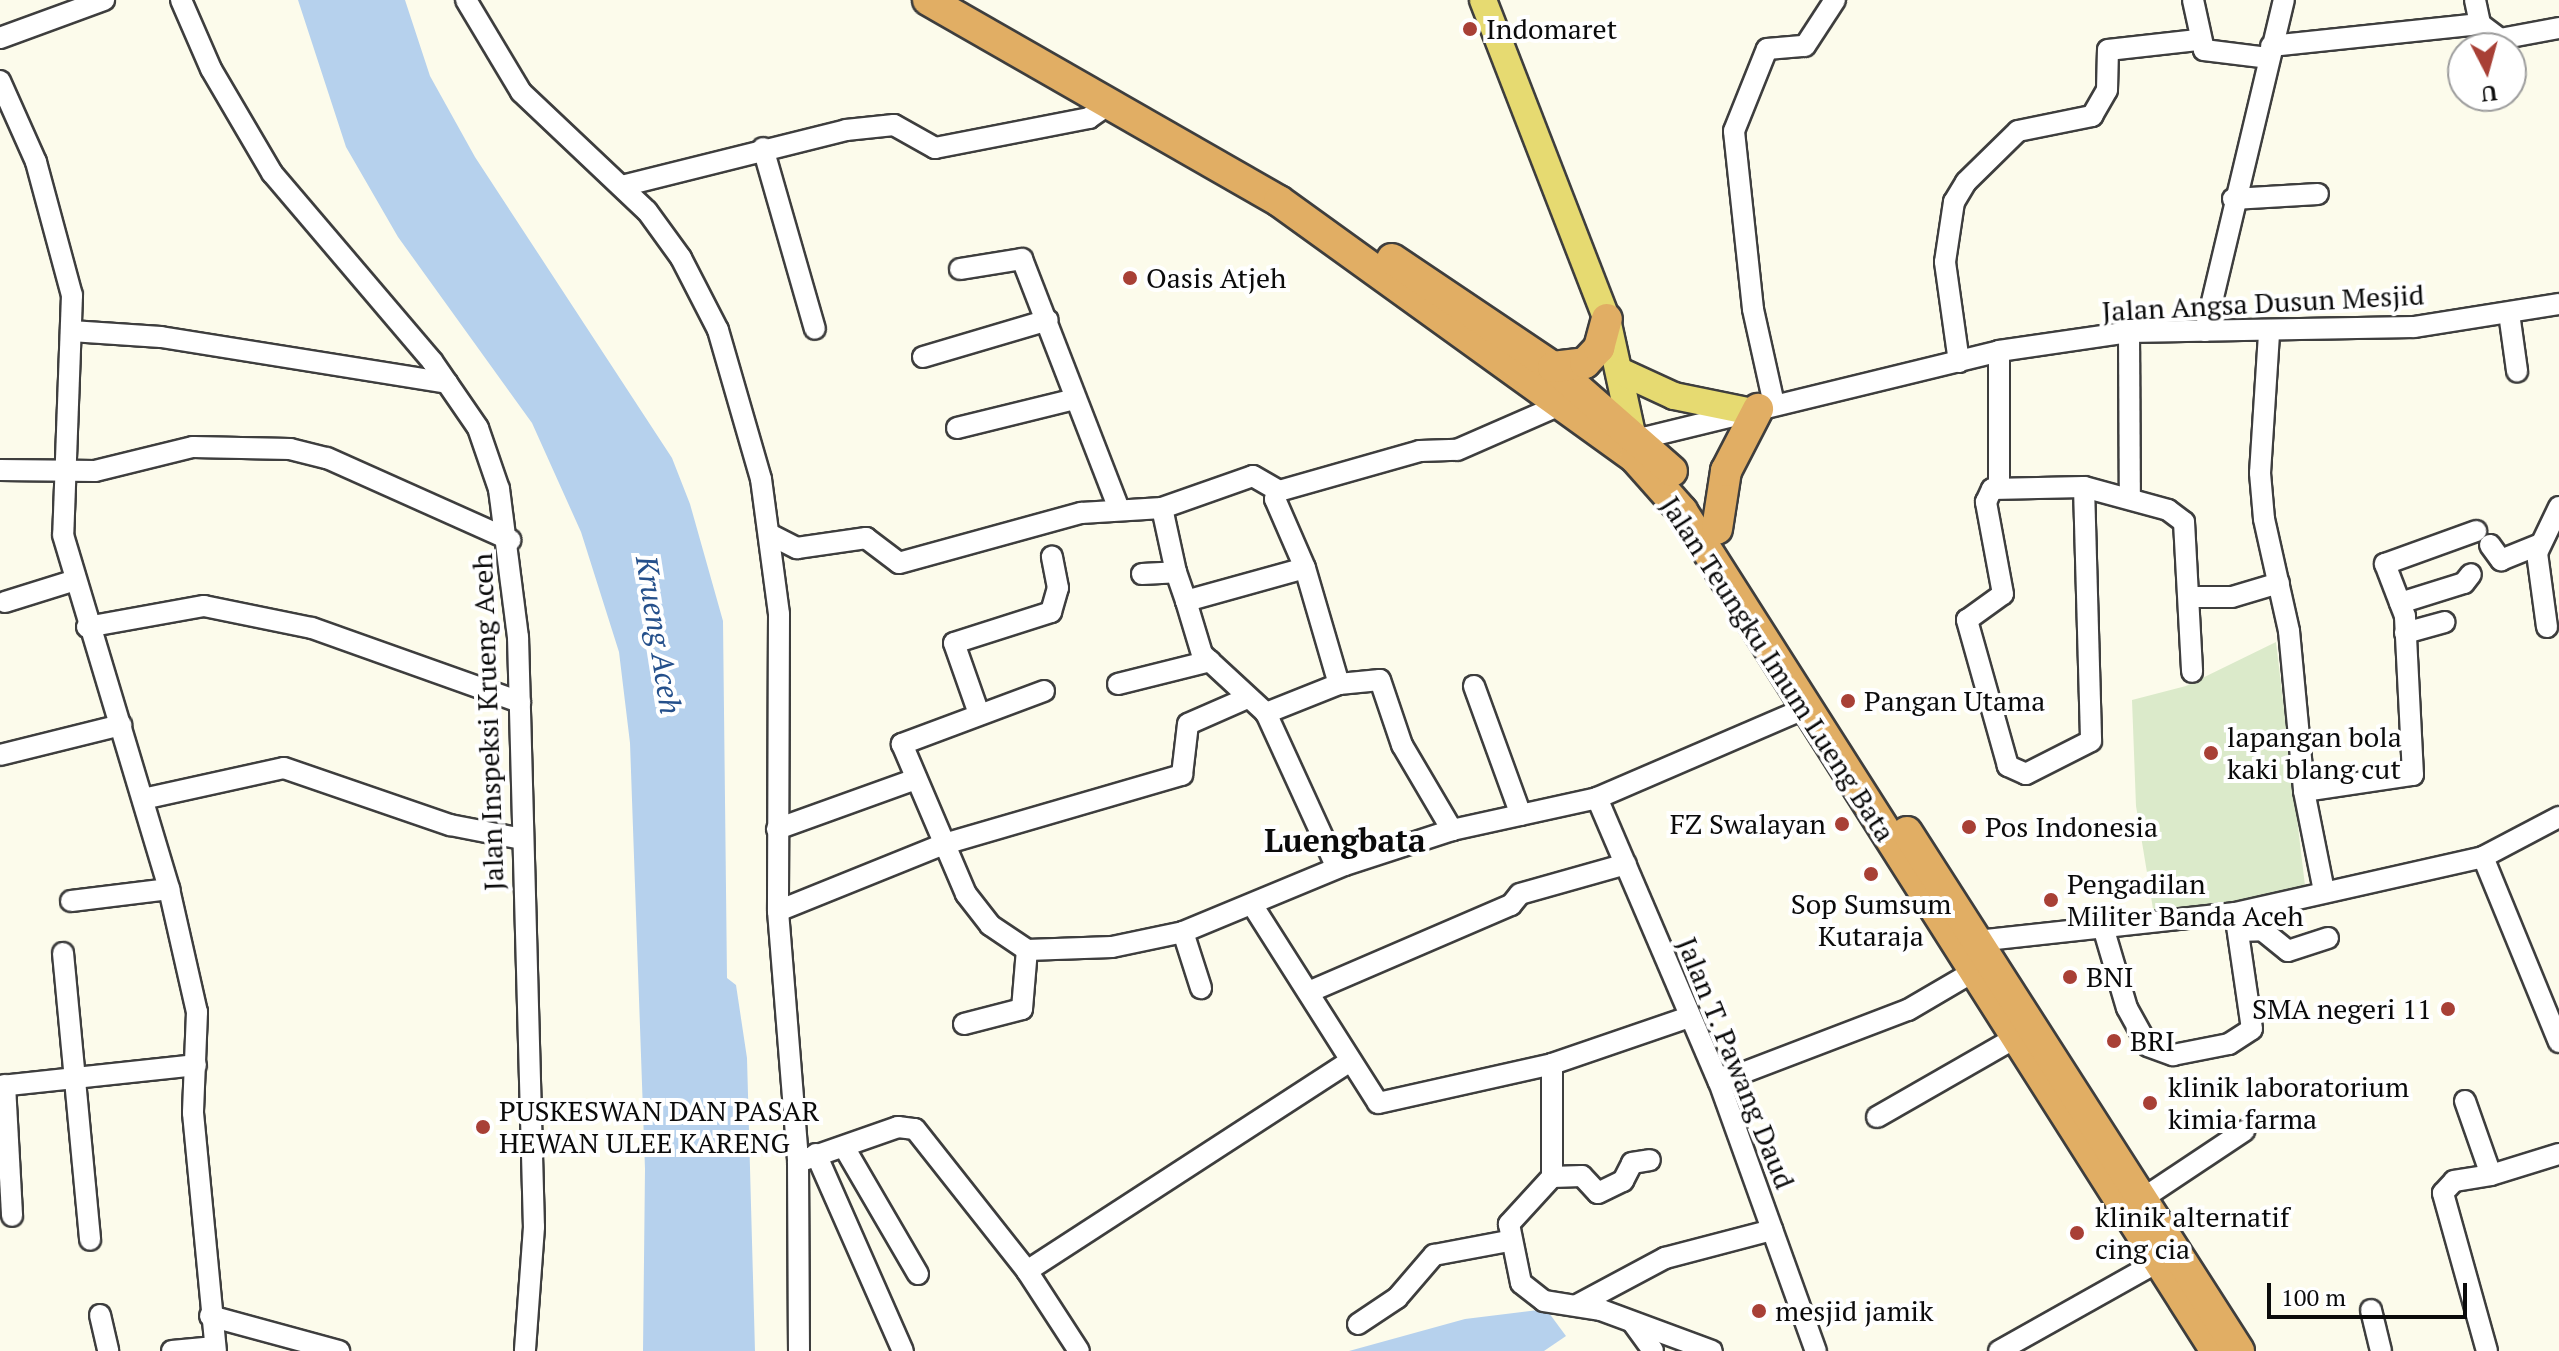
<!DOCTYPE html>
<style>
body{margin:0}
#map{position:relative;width:2559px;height:1351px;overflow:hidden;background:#fcfbeb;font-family:"PT Serif",serif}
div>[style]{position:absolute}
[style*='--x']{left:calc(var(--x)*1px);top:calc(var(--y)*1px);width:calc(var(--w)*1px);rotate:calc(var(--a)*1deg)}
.pitch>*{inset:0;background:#dbeaca}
.water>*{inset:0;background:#b6d1ed}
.roads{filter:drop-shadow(2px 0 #3e3e3e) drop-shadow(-2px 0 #3e3e3e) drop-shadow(0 2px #3e3e3e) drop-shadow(0 -2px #3e3e3e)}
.minor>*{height:20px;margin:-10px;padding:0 10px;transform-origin:10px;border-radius:10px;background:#fff}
.major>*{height:26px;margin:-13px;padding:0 13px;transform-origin:13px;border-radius:13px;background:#e6da71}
.highway>*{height:30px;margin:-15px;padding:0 15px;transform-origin:15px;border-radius:15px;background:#e1ae64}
.dots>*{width:22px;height:22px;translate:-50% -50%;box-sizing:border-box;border:4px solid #fff;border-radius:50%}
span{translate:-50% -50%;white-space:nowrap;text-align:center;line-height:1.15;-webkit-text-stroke:8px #fff;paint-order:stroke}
.poi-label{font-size:28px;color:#0b0b0b}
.left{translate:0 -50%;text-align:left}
.right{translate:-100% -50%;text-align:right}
.street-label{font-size:28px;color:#0b0b0b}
.water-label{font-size:30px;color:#25508b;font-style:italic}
.quarter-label{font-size:32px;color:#0b0b0b;font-weight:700}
.north{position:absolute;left:2447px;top:32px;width:80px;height:80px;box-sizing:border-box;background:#fff;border:2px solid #9d9d9d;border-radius:50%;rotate:174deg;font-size:22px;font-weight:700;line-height:32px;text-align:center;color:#0b0b0b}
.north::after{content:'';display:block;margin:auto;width:28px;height:36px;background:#a84036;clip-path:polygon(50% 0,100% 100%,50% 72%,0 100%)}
.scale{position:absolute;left:2267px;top:1283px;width:200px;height:36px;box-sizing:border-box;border:4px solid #0b0b0b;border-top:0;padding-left:10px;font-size:24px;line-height:28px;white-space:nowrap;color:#0b0b0b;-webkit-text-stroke:6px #fff;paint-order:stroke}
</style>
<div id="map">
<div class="pitch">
<i style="clip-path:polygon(2276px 642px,2306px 894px,2155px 921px,2136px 806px,2132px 700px,2186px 686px)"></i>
</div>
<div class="water">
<i style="clip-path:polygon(298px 0,405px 0,430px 76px,475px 157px,672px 458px,690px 504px,723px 621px,727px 978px,736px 985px,747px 1058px,755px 1351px,643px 1351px,645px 1169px,630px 743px,619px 652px,581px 532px,532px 423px,398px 237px,346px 147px)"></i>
<i style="clip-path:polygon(1546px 1309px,1566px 1336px,1544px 1351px,1349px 1351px,1465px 1319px)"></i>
</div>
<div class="roads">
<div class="minor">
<i style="--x:181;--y:0;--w:75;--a:66.5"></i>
<i style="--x:211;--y:69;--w:121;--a:59.6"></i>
<i style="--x:272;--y:173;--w:247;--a:49.6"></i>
<i style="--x:432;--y:361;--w:81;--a:55.5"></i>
<i style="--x:478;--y:428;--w:65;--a:71"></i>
<i style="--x:499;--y:489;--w:149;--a:82.7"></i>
<i style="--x:518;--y:637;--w:590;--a:88.45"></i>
<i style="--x:534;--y:1227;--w:124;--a:94.2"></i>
<i style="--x:466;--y:0;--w:107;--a:59.1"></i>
<i style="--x:521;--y:92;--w:173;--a:43.4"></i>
<i style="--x:647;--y:211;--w:58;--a:54.1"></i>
<i style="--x:681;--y:258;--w:81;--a:62.8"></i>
<i style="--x:718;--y:330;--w:155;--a:73.9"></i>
<i style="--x:761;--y:479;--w:136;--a:82.4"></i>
<i style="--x:779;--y:614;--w:297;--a:90.2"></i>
<i style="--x:778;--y:911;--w:252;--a:85.4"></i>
<i style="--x:798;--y:1162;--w:189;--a:89.7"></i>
<i style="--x:2193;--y:0;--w:51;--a:77.6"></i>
<i style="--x:2204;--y:50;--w:64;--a:7.1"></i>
<i style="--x:2475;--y:0;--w:25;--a:78"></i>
<i style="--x:0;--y:38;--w:111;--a:-20.1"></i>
<i style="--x:2271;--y:46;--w:210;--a:-6"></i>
<i style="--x:2480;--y:24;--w:25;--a:37"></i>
<i style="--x:2500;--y:39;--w:60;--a:-10.6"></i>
<i style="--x:0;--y:81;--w:89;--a:66"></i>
<i style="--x:36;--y:162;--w:138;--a:74.9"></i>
<i style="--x:72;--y:295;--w:240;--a:92.1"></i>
<i style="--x:63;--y:535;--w:370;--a:73.3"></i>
<i style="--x:169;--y:889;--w:126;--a:77.2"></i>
<i style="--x:197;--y:1012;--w:101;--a:92.3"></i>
<i style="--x:193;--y:1113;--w:239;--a:84.5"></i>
<i style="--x:763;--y:148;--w:188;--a:74"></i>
<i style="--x:622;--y:186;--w:231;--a:-14"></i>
<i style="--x:846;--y:130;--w:48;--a:-5.9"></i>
<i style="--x:894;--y:125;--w:47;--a:29.3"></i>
<i style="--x:935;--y:148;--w:157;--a:-11"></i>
<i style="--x:1089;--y:118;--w:24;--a:-35"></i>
<i style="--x:2233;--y:199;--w:85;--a:-3.4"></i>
<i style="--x:960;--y:269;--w:63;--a:-9.2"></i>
<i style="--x:1022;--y:259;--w:265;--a:68.8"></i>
<i style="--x:2509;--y:313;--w:59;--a:82.1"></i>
<i style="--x:71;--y:331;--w:90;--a:3.8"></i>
<i style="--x:161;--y:337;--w:290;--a:9.1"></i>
<i style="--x:2205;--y:331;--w:340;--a:-76.6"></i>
<i style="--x:2129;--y:332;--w:166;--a:89.7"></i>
<i style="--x:2269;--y:334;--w:139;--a:93.7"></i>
<i style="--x:2260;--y:473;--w:46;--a:85"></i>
<i style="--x:2264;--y:519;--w:115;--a:77.4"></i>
<i style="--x:2289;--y:631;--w:161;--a:84.6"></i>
<i style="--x:2304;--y:791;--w:102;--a:78.7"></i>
<i style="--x:923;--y:357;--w:130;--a:-16.5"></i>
<i style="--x:1959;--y:362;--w:101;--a:-98"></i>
<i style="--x:1945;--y:262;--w:61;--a:-81.5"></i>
<i style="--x:1954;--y:202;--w:23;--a:-59"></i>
<i style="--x:1966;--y:182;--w:73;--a:-44.4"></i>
<i style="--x:2018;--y:131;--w:76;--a:-11.5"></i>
<i style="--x:2092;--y:116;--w:30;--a:-60"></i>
<i style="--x:2107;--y:90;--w:40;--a:-88.6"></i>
<i style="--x:2108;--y:50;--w:90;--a:-6.4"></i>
<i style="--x:1774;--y:404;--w:97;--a:-102.5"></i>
<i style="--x:1753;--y:309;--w:179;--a:-96.1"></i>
<i style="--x:1734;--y:131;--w:88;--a:-68.1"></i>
<i style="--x:1767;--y:49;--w:38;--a:-5"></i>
<i style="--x:1805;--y:46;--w:55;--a:-56.9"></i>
<i style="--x:957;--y:428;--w:122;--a:-13.8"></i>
<i style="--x:1643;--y:438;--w:366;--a:-13.7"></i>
<i style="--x:1999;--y:351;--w:131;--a:-8.3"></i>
<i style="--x:2129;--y:332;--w:285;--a:-1"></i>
<i style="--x:2414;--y:327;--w:147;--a:-9"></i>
<i style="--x:0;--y:470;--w:95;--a:0.6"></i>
<i style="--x:95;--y:471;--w:101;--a:-13.8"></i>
<i style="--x:193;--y:447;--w:97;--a:1.2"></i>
<i style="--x:290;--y:449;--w:38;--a:14"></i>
<i style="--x:327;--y:458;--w:201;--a:24.1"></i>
<i style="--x:1999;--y:487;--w:136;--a:-90"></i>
<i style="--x:2084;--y:487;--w:254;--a:88.4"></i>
<i style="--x:2091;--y:741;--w:73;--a:153.1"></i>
<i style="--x:2026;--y:774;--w:20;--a:-156"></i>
<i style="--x:2008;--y:766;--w:152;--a:-105.7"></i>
<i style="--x:1967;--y:620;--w:44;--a:-35.8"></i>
<i style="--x:2003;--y:594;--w:94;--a:-100.5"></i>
<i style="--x:1986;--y:502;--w:14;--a:-65"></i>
<i style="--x:1992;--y:489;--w:92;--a:-1.2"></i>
<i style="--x:2084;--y:487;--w:87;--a:15.3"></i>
<i style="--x:2168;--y:510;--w:20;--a:37"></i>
<i style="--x:2184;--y:522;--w:150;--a:86.9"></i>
<i style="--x:1279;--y:491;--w:9;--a:117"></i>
<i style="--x:1275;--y:499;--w:75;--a:66.5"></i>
<i style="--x:1305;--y:568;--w:121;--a:73.7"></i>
<i style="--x:1339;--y:684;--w:79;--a:158.3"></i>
<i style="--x:1266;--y:713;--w:87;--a:-137.3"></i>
<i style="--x:1202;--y:654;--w:55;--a:-106.8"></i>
<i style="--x:1186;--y:601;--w:123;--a:-15.5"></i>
<i style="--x:1279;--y:491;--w:147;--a:-15.8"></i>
<i style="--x:1420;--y:451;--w:37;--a:-2"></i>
<i style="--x:1457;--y:450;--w:112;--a:-23.6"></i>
<i style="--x:1162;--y:508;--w:96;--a:-19.4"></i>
<i style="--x:1253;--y:476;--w:30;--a:30"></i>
<i style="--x:773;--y:536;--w:27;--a:27"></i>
<i style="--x:797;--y:548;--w:70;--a:-8.2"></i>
<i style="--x:866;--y:538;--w:41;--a:37.1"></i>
<i style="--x:899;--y:563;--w:189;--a:-15.4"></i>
<i style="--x:1081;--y:513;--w:81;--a:-3.5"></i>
<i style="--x:1162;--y:508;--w:66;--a:77.7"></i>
<i style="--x:2490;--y:545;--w:19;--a:54"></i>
<i style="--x:2501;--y:560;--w:40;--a:-22"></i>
<i style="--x:1142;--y:574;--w:34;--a:-3"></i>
<i style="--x:1176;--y:572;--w:31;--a:71"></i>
<i style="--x:2190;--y:597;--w:42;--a:0"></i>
<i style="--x:2232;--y:597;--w:49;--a:-16.6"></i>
<i style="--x:5;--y:602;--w:73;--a:-17.4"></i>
<i style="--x:2400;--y:603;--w:67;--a:-17.4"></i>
<i style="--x:2464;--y:583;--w:11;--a:-52"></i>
<i style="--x:87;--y:627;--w:119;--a:-10.2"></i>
<i style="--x:204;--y:606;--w:110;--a:11.5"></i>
<i style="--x:312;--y:628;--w:221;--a:19.6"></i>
<i style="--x:2547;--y:627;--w:75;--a:-97.7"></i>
<i style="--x:2537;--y:553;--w:51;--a:-64.4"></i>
<i style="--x:2405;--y:633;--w:41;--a:-15.4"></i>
<i style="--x:1118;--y:684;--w:95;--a:-14"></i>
<i style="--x:1339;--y:684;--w:41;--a:-5.6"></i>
<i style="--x:1380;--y:680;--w:69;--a:71.3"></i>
<i style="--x:1402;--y:745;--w:99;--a:59.5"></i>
<i style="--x:1474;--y:686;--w:137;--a:70"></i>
<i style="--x:1044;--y:691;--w:152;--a:159.5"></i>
<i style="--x:902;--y:744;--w:163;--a:66.9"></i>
<i style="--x:966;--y:894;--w:39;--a:52"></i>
<i style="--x:990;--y:925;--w:45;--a:34"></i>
<i style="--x:1027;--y:950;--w:85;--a:-2"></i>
<i style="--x:1112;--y:947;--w:73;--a:-11.9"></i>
<i style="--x:1183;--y:932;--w:175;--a:-22.5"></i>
<i style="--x:1345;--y:865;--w:113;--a:-18.1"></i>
<i style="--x:1452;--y:830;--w:148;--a:-12.4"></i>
<i style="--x:1597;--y:798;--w:228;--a:-23.3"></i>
<i style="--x:978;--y:711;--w:72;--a:-109.4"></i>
<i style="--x:954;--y:643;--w:102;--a:-17.7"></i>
<i style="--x:1051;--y:612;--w:25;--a:-74"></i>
<i style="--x:1058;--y:588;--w:32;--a:-101"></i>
<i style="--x:1266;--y:713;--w:170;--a:65.4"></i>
<i style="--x:0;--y:755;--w:125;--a:-13.9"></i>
<i style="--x:2304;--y:791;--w:110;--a:-8.4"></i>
<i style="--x:2413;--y:775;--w:159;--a:-92.9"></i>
<i style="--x:2405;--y:616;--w:56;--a:-111"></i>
<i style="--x:2385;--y:564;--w:97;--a:-19.9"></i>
<i style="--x:1597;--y:798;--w:309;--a:66.8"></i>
<i style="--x:1719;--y:1082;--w:286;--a:70.2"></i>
<i style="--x:143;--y:799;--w:144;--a:-12.4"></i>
<i style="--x:284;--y:768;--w:176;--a:19"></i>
<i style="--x:450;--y:825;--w:73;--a:11"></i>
<i style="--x:777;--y:829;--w:148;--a:-19.8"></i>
<i style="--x:2483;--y:857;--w:200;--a:67.7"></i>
<i style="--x:71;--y:901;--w:99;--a:-7"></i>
<i style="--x:1253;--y:906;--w:233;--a:57.6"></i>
<i style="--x:1378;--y:1103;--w:178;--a:-12.6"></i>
<i style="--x:1552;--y:1064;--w:145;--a:-18.9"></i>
<i style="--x:778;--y:911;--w:179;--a:-22"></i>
<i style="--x:944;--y:844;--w:248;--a:-16.2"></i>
<i style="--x:1182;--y:775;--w:51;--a:-83.3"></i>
<i style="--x:1188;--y:724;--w:62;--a:-23.7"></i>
<i style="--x:2103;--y:927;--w:84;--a:73.5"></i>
<i style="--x:2127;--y:1008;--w:43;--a:61.1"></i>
<i style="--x:2148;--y:1046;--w:27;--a:20"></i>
<i style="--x:2173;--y:1055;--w:57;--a:-11.1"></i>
<i style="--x:2229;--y:1044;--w:27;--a:-33"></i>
<i style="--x:2252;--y:1029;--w:117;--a:-98.3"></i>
<i style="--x:2238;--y:931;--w:24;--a:-2"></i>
<i style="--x:2262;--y:930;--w:33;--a:39"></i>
<i style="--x:2288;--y:951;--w:42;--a:-18"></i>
<i style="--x:1183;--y:932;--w:59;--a:72.2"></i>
<i style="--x:1977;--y:941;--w:260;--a:-6.2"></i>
<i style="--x:2235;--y:913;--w:254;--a:-12.7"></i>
<i style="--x:2483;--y:857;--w:86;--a:-27.8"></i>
<i style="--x:63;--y:953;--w:288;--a:84.6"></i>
<i style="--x:1311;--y:991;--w:218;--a:-23.3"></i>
<i style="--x:1511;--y:905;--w:14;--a:-51"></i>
<i style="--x:1520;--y:894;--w:110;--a:-15.8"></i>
<i style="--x:964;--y:1024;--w:60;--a:-14.5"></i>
<i style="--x:1022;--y:1009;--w:59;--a:-85.2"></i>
<i style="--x:1552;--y:1064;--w:113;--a:90"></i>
<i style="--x:1552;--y:1177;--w:64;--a:132.5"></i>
<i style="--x:1509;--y:1224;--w:60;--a:78.5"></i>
<i style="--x:1521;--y:1283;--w:29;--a:38"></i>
<i style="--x:1544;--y:1301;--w:58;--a:9"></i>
<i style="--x:1601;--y:1310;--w:118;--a:20.3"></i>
<i style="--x:1719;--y:1082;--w:202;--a:-20.9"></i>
<i style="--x:1908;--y:1010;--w:73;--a:-30.4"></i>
<i style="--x:5;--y:1085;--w:131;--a:86.9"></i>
<i style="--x:0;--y:1086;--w:197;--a:-6.1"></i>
<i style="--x:2465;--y:1101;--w:78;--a:70.6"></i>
<i style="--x:2491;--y:1175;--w:71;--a:-17.2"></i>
<i style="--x:1877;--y:1117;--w:157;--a:-29.8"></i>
<i style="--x:844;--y:1147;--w:147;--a:59.8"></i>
<i style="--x:816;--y:1154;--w:215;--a:66.2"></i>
<i style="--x:798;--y:1162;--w:106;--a:-19.3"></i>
<i style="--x:898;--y:1127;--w:17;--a:7"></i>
<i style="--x:915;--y:1129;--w:181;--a:51.7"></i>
<i style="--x:1027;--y:1271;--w:95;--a:57"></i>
<i style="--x:1552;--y:1177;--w:30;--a:-2"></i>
<i style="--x:1582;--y:1176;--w:23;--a:47"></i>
<i style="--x:1598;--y:1193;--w:28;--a:-26"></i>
<i style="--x:1623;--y:1181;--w:20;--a:-63"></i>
<i style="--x:1632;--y:1163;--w:18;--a:-9"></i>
<i style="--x:2142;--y:1199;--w:123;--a:-33.7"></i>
<i style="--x:1027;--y:1271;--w:384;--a:-33"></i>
<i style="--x:1577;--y:1305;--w:100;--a:-28.1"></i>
<i style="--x:1665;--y:1258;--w:111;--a:-14.7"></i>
<i style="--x:2371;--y:1310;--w:42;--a:76.3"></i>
<i style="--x:100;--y:1315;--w:37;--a:77"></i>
<i style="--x:210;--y:1316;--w:134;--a:15.2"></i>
<i style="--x:1633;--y:1323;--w:34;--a:54"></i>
<i style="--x:1358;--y:1324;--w:47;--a:-33.7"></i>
<i style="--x:1397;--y:1298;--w:57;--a:-49.3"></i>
<i style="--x:1434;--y:1255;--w:75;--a:-10.7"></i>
<i style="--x:172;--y:1351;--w:43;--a:-5.3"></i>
<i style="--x:1999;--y:1351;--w:180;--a:-29.3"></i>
<i style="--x:2487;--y:1351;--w:164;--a:-105.6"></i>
<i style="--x:2443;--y:1193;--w:16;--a:-47"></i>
<i style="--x:2454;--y:1181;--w:37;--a:-9"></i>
</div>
<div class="major">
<i style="--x:1483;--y:0;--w:342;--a:68.8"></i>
<i style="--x:1607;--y:319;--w:113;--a:77.7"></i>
<i style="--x:1622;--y:372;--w:57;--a:24.8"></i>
<i style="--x:1674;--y:396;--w:75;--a:11.6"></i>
</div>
<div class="highway">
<i style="--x:928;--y:0;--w:404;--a:29.8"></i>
<i style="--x:1279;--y:201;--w:439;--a:35.8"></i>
<i style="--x:1635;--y:458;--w:71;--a:48.4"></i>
<i style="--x:1682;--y:511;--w:995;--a:57.56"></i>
<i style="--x:1392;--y:259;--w:194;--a:33.9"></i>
<i style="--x:1553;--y:367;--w:158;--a:41.2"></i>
<i style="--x:1553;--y:367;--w:32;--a:-7"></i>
<i style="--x:1585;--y:363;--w:21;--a:-47"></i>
<i style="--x:1599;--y:348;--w:30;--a:-75"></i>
<i style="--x:1717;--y:529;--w:59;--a:-81.2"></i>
<i style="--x:1726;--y:471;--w:70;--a:-62.7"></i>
<i style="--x:1907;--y:832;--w:616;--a:57.39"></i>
</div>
</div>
<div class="dots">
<i style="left:1470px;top:29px;background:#a84036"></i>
<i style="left:1130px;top:278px;background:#a84036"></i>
<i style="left:1848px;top:701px;background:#a84036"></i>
<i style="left:2211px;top:753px;background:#a84036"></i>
<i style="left:1842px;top:824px;background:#a84036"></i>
<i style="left:1969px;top:827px;background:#a84036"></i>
<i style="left:1871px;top:874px;background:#a84036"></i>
<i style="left:2051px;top:900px;background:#a84036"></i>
<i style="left:2070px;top:977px;background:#a84036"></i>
<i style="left:2448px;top:1009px;background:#a84036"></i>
<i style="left:2114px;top:1041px;background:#a84036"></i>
<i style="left:2150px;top:1103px;background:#a84036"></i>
<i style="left:483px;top:1127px;background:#a84036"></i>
<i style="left:2077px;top:1233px;background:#a84036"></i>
<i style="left:1759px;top:1311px;background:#a84036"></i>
</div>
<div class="poi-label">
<span class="left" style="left:1486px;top:29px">Indomaret</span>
<span class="left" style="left:1146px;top:278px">Oasis Atjeh</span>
<span class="left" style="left:1864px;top:701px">Pangan Utama</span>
<span class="left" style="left:2227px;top:753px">lapangan bola<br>kaki blang cut</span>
<span class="right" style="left:1826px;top:824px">FZ Swalayan</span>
<span class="left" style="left:1985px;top:827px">Pos Indonesia</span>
<span class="left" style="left:2067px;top:900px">Pengadilan<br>Militer Banda Aceh</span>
<span style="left:1871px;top:920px">Sop Sumsum<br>Kutaraja</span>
<span class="left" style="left:2086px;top:977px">BNI</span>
<span class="right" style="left:2432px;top:1009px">SMA negeri 11</span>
<span class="left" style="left:2130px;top:1041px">BRI</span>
<span class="left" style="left:2168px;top:1103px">klinik laboratorium<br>kimia farma</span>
<span class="left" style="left:499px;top:1127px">PUSKESWAN DAN PASAR<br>HEWAN ULEE KARENG</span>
<span class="left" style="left:2095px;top:1233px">klinik alternatif<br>cing cia</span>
<span class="left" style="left:1775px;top:1311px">mesjid jamik</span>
</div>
<div class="street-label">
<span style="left:2263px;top:303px;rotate:-3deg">Jalan Angsa Dusun Mesjid</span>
<span style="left:1778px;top:669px;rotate:57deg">Jalan Teungku Imum Lueng Bata</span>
<span style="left:488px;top:722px;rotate:-92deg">Jalan Inspeksi Krueng Aceh</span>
<span style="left:1736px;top:1063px;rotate:68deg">Jalan T. Pawang Daud</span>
</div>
<div class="water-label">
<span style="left:659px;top:635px;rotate:81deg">Krueng Aceh</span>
</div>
<div class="quarter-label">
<span style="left:1345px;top:840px">Luengbata</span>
</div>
<div class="north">U</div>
<div class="scale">100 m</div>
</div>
